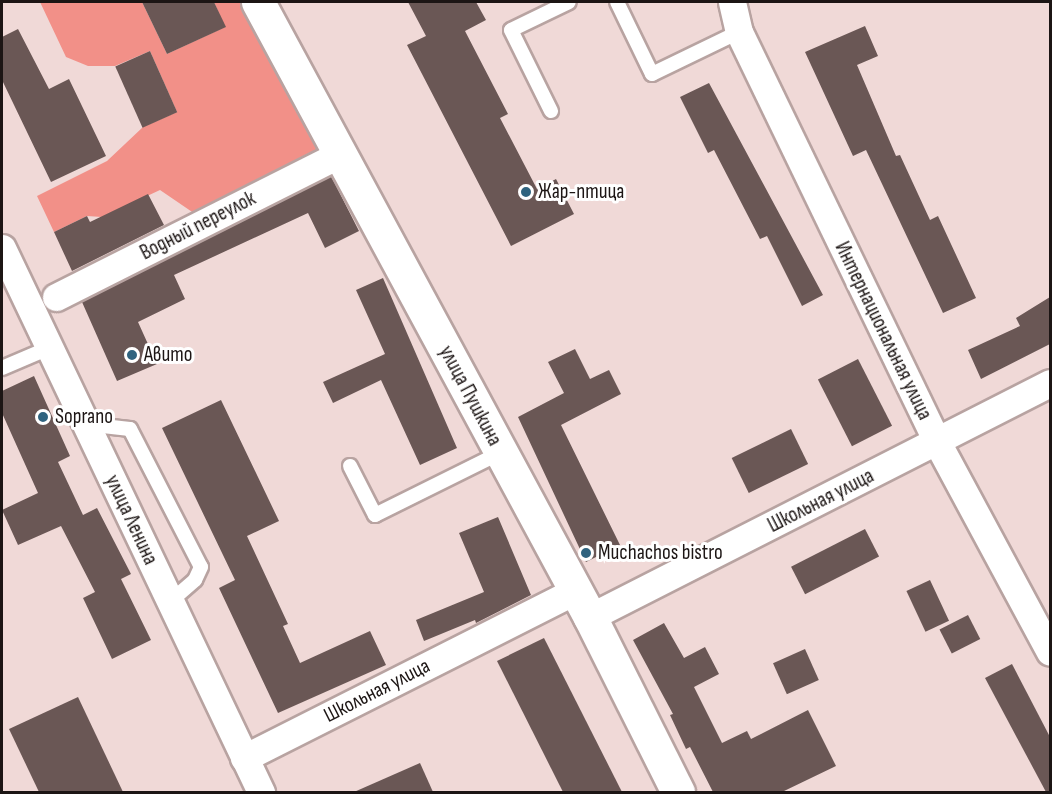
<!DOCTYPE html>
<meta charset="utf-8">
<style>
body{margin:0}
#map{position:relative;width:1052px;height:794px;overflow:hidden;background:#f0d9d7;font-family:"Sofia Sans Condensed",sans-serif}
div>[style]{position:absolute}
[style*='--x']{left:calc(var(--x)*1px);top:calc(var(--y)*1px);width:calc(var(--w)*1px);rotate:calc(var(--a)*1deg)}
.forest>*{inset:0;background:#f29088}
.building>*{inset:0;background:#6a5755;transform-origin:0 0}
.roads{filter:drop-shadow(2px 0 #b8a3a1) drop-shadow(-2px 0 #b8a3a1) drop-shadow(0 2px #b8a3a1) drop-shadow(0 -2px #b8a3a1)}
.lane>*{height:14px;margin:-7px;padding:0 7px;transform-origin:7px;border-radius:7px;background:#fff}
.street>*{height:27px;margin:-13.5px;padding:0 13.5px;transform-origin:13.5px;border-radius:13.5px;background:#fff}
.secondary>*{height:33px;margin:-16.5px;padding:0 16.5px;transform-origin:16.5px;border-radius:16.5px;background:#fff}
.dots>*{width:16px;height:16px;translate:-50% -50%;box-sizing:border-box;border:3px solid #fff;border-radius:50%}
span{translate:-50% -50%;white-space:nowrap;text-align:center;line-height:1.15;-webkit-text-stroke:6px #fff;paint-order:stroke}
.poi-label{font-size:21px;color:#1c1514}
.left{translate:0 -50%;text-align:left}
.street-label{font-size:21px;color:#1c1514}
.frame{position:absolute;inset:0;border:3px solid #1c1514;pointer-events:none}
</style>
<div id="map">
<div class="forest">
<i style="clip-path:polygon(40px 2px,142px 2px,167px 54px,225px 27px,214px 2px,250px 2px,334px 153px,201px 218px,160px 190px,102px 217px,87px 216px,54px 232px,37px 196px,107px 161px,143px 127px,177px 112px,150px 51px,115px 66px,88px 66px,66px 57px)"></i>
</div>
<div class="building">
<i style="clip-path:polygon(142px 2px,214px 2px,226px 27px,167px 54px)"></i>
<i style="clip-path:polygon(408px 2px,476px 2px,486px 20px,465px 31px,508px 114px,500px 118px,537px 189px,556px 179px,574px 214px,511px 246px,407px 45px,426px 36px)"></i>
<i style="clip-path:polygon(865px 26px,878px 56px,857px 65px,896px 156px,900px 155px,930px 220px,938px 216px,976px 298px,943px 313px,866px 150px,853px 156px,805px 52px)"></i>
<i style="clip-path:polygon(18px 29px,49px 89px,69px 79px,106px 156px,51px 182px,2px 80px,2px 37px)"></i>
<i style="left:150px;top:51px;width:67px;height:38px;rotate:66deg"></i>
<i style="clip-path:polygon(709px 83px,823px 295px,802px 306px,767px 236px,760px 239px,714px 150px,708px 153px,680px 97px)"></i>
<i style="clip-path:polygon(331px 176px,359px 231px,325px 248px,308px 213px,174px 275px,185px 299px,138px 322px,157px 364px,117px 381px,82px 302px)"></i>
<i style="clip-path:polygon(148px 194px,164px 225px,72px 271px,54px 232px,87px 216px,90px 222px)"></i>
<i style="clip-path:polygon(383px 278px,457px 448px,420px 465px,381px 380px,333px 403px,323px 382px,385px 354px,356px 290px)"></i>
<i style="clip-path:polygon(1050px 297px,1050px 344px,981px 379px,968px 350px,1020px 326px,1016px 318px)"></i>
<i style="clip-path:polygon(575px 349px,590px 379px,609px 370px,621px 394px,561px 425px,620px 545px,586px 562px,518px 417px,564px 393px,548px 362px)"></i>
<i style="left:858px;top:359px;width:75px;height:45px;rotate:63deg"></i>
<i style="clip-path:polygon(34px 376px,70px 456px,58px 462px,83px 515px,97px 508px,131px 574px,121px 579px,151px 640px,112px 659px,83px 598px,95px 592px,61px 526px,18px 545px,2px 510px,38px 493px,2px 413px,2px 391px)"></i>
<i style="clip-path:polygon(221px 400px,279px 521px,247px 536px,288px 624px,283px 626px,300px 663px,370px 631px,386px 665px,278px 713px,219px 588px,235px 580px,162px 428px)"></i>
<i style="left:791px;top:429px;width:39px;height:66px;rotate:64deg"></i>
<i style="clip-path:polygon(498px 517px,531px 595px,476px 623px,475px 620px,424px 641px,416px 620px,484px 592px,459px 533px)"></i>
<i style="left:865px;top:529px;width:31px;height:83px;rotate:63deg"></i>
<i style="left:930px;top:580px;width:45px;height:26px;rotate:65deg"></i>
<i style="left:968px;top:615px;width:27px;height:32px;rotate:63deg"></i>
<i style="clip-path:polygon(664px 623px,684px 658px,705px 647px,719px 674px,694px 687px,722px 743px,747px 731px,751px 739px,808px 710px,836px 766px,782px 792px,713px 792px,690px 747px,686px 749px,670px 715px,673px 714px,633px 640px)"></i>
<i style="clip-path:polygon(544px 638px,622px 792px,563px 792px,497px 661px)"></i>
<i style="left:805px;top:649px;width:34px;height:35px;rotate:66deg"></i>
<i style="clip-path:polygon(1012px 664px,1050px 737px,1050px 792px,1046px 792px,985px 678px)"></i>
<i style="clip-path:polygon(78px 697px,123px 792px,39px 792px,9px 729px)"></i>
<i style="clip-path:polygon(420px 763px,433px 792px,354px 792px)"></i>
</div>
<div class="roads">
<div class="lane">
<i style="--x:617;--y:2;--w:80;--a:64.1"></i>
<i style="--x:652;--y:74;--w:97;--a:-25.8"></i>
<i style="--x:551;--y:111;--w:90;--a:-116.3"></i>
<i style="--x:511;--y:30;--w:64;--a:-25.8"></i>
<i style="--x:2;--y:368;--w:51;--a:-23.1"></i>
<i style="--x:85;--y:424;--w:45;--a:6.3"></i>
<i style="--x:130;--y:429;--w:155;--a:62.8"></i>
<i style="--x:201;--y:567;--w:14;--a:115"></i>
<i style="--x:195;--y:580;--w:33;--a:139"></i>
<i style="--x:350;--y:466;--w:55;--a:63"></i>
<i style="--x:375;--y:515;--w:140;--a:-26.4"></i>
</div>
<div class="street">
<i style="--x:732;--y:2;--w:31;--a:77"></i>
<i style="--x:739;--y:32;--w:455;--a:64.2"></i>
<i style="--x:937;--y:442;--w:238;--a:61.7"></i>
<i style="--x:2;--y:248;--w:603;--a:64.54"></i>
<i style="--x:56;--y:297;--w:318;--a:-26.7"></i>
<i style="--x:590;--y:617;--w:516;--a:-26.96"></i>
<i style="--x:244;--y:758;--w:371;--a:-26.8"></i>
</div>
<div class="secondary">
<i style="--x:258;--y:2;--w:699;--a:61.64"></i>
<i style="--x:590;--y:617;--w:196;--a:63.3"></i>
</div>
</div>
<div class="dots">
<i style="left:526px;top:192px;background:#2f637f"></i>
<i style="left:132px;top:355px;background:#2f637f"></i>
<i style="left:43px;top:417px;background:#2f637f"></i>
<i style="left:586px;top:553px;background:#2f637f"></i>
</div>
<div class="poi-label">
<span class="left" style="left:538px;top:192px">Жар-птица</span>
<span class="left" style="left:144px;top:355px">Авито</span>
<span class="left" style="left:55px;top:417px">Soprano</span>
<span class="left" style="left:598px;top:553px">Muchachos bistro</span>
</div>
<div class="street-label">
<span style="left:198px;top:226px;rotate:-27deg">Водный переулок</span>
<span style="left:883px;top:331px;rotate:64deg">Интернациональная улица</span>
<span style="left:470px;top:396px;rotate:62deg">улица Пушкина</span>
<span style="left:821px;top:501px;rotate:-27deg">Школьная улица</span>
<span style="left:131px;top:520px;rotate:65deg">улица Ленина</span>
<span style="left:377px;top:691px;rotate:-27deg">Школьная улица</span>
</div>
<div class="frame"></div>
</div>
